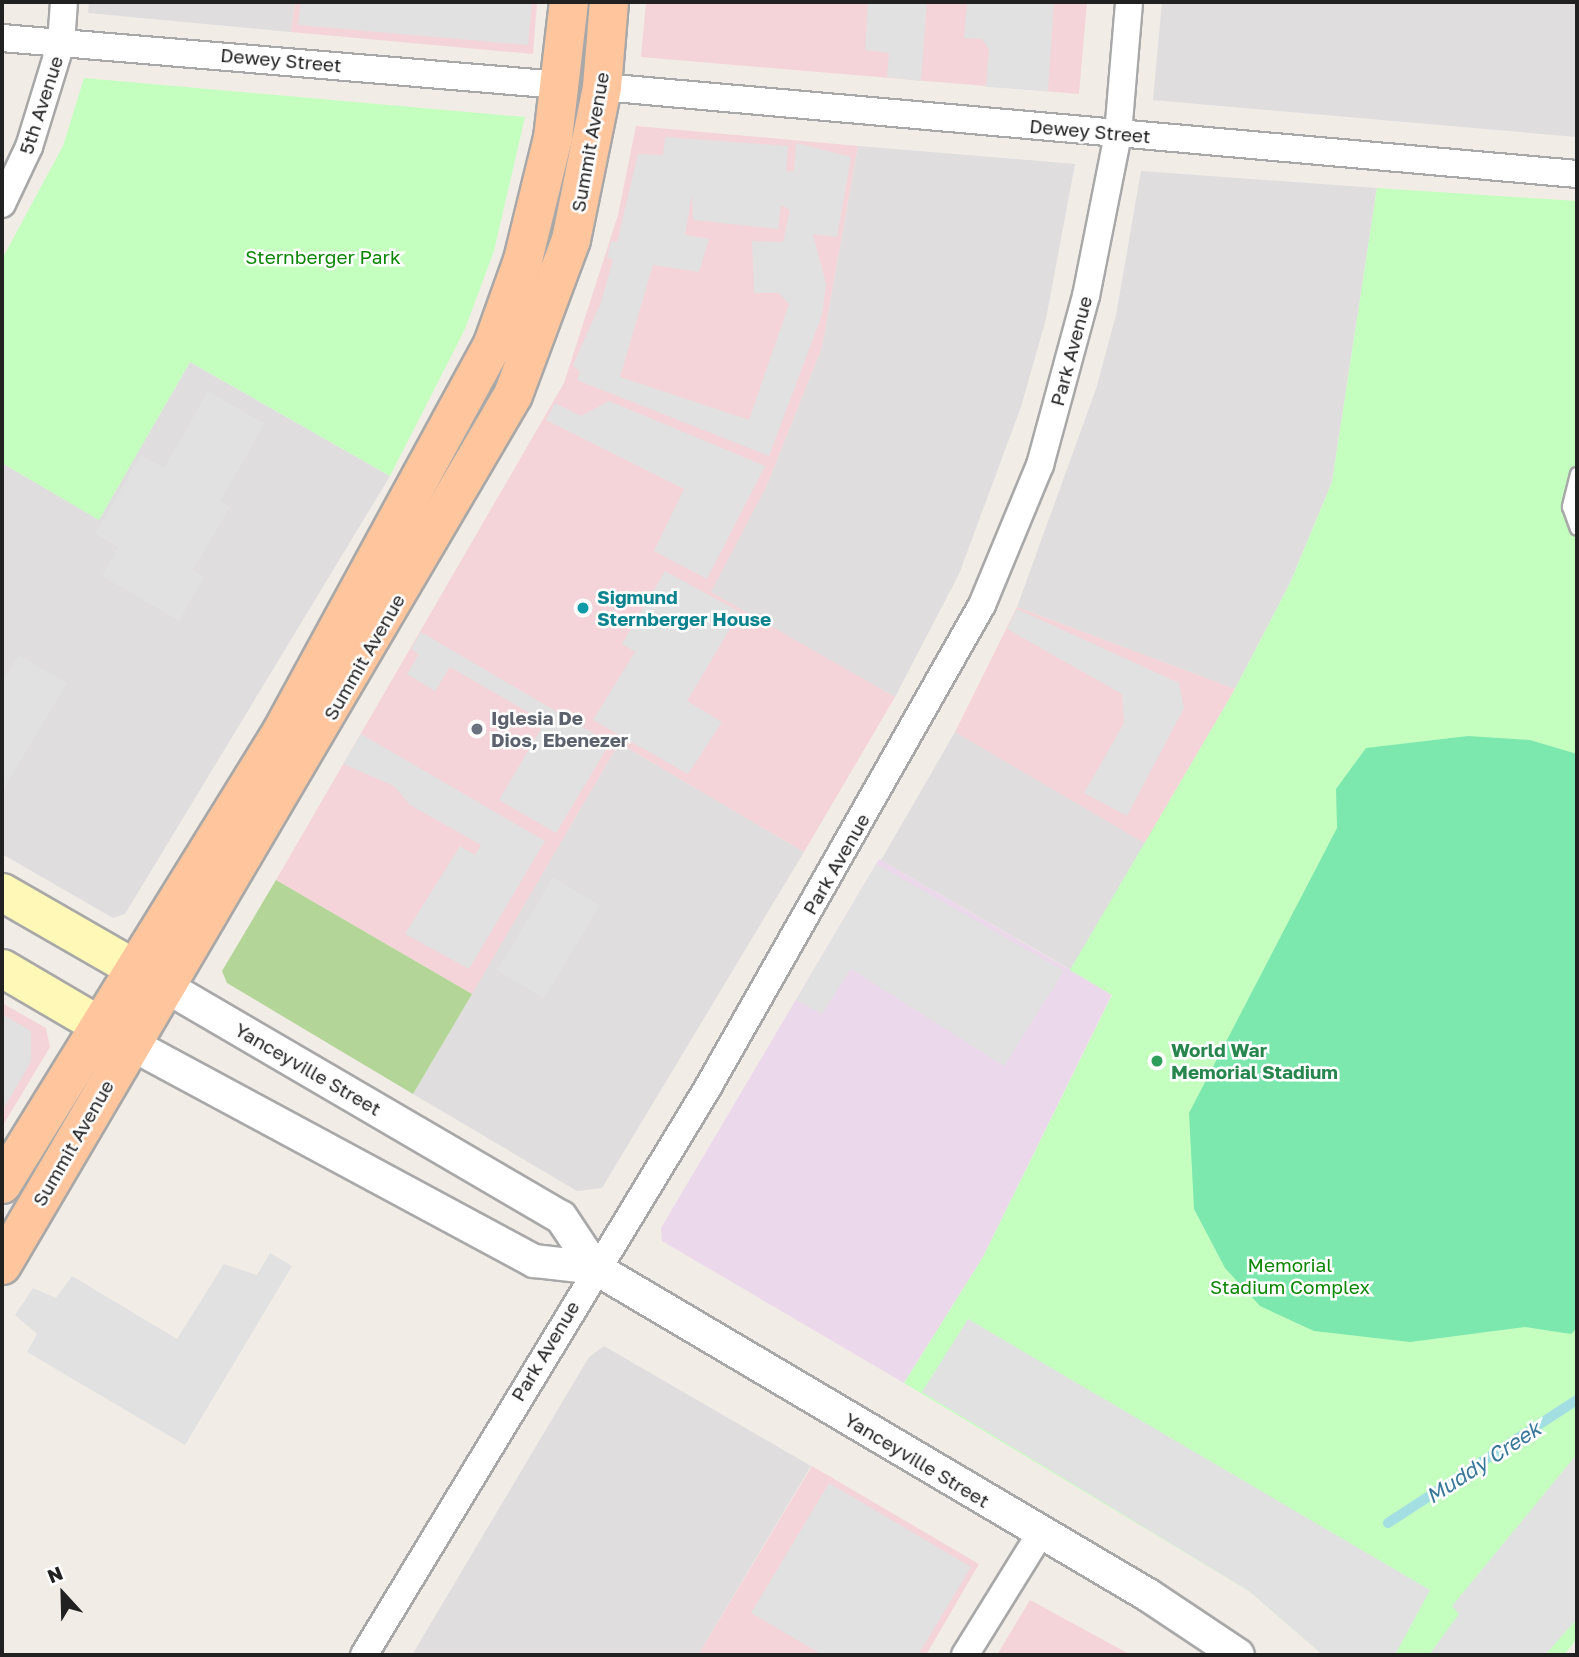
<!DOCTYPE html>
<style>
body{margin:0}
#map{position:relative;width:1579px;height:1657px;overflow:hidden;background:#f2ece6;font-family:"Golos Text",sans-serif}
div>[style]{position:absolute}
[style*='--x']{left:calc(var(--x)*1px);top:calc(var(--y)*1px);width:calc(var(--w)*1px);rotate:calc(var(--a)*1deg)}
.residential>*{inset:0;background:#dfddde;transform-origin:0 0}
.commercial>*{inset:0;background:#f4d4d8}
.industrial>*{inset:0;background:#ecd8eb}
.forest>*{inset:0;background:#b3d597}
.park>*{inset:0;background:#c5ffc0}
.pitch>*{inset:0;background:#7de8ae}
.parking>*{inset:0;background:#e1e1e1;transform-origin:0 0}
.stream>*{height:10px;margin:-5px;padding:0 5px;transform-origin:5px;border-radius:5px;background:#a3dee3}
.roads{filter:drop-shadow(2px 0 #a8a8a8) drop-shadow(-2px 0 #a8a8a8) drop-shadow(0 2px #a8a8a8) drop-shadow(0 -2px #a8a8a8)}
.service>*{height:12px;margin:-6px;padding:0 6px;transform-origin:6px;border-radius:6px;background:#fff}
.minor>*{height:26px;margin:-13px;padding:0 13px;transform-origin:13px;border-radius:13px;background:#fff}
.tertiary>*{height:32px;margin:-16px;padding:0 16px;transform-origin:16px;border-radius:16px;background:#fff}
.secondary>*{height:37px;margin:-18.5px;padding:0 18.5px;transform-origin:18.5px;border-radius:18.5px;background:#fff8b7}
.primary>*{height:38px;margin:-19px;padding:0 19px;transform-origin:19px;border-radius:19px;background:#ffc69e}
.dots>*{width:19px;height:19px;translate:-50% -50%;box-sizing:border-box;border:4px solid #fff;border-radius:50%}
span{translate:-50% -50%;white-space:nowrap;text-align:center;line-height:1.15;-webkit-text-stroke:5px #fff;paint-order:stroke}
.street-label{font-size:19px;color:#212121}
.park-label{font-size:19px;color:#0a8602}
.culture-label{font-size:19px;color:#0d838f;font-weight:700}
.left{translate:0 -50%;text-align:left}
.worship-label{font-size:19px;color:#5b616d;font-weight:700}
.leisure-label{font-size:19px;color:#27864d;font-weight:700}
.water-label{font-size:21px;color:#387799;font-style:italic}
.frame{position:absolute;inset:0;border:4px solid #212121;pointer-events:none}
.north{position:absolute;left:28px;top:1559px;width:70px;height:70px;-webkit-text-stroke:5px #fff;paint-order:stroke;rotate:338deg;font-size:19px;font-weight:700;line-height:28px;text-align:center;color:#212121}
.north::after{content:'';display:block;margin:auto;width:24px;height:32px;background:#212121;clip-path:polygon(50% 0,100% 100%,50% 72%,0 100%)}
</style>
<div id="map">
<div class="residential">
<i style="clip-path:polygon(89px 2px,295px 2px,291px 32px,88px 13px)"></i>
<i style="clip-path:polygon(1162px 2px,1577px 2px,1577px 137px,1153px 100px)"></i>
<i style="clip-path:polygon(858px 146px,1075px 164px,1046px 319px,1021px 407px,959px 574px,895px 697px,710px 592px,767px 485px,822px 347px)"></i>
<i style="clip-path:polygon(1141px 171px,1377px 188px,1332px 482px,1290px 583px,1235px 689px,1017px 607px,1096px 389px,1116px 315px)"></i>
<i style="clip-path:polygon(190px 362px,390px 476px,125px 914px,113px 918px,2px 854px,2px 463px,99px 519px)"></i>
<i style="left:955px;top:732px;width:221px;height:148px;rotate:30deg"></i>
<i style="clip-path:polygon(619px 743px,804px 852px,602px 1188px,577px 1191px,413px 1094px)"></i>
<i style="clip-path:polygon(604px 1346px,811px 1466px,698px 1655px,412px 1655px,589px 1357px)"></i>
</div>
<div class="commercial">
<i style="clip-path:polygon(295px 2px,537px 2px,533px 54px,291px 32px)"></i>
<i style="clip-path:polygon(646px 2px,1087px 2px,1079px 94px,641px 57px)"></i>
<i style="clip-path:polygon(636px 126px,858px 146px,822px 347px,767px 485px,711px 592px,895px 697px,804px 852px,619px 743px,472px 994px,276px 880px,564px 383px,618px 215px)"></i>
<i style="clip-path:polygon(1017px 607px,1235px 689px,1146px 844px,955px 732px)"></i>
<i style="clip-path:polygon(2px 1003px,46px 1028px,50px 1047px,2px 1127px)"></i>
<i style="clip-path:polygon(812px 1466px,979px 1564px,926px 1655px,698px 1655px)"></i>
<i style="clip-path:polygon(1030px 1600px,1131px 1655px,997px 1655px)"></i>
</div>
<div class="industrial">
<i style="clip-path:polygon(879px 859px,1112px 994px,983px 1257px,904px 1383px,662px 1241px,661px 1228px)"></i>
</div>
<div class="forest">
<i style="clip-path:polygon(276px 880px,472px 994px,413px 1094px,227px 983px,222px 971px)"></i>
</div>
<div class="park">
<i style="clip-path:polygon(84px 78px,525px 117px,494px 251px,465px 329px,390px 476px,190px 362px,99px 520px,2px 463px,2px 259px,63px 146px)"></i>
<i style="clip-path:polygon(1377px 188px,1577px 201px,1577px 1639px,1564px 1655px,1323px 1655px,1249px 1591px,904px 1383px,983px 1257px,1112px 995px,1070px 970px,1235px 689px,1290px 583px,1332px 482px)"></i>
</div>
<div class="pitch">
<i style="clip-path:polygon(1468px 736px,1530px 740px,1577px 754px,1577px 1328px,1571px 1334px,1525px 1327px,1410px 1342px,1314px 1331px,1260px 1306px,1225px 1268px,1194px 1209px,1189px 1113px,1337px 828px,1336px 789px,1366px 748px)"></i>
</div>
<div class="parking">
<i style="clip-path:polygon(301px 2px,532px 2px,528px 45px,298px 25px)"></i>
<i style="clip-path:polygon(868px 2px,927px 2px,921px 81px,887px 77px,889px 53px,865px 50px)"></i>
<i style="clip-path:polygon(967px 2px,1054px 2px,1048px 91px,986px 87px,989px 49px,982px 39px,964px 38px)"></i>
<i style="clip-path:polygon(evenodd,665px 137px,788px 146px,786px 171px,794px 171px,796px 143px,851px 157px,837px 237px,813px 234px,826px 284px,822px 315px,769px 456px,577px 380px,580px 373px,573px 365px,601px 302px,613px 260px,607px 257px,611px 241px,617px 242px,638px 154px,663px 155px,665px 137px,692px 194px,693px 220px,778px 229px,781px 205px,790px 210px,783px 242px,752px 241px,754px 293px,779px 293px,789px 304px,749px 420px,620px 377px,653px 265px,699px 272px,709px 239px,685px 235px,692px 194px)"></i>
<i style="clip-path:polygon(208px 391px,265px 424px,220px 501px,230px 507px,193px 570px,204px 577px,179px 621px,102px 576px,118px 547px,95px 534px,141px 455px,164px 468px)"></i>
<i style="clip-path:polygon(609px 401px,765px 466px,707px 579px,654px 551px,684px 489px,546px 420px,555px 403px,581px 416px)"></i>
<i style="clip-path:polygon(665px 571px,740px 612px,687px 701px,722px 722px,688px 774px,593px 720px,635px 652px,622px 644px)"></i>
<i style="clip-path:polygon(1017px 609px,1179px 683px,1184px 708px,1127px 816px,1084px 793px,1124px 723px,1122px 694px,1007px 629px)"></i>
<i style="clip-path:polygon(421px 632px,610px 743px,556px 833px,499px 800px,545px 722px,450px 667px,435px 691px,407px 674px,419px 654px,411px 649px)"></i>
<i style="clip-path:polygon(19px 655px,67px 683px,2px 792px,2px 683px)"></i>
<i style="clip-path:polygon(361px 734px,545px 841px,469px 969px,405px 934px,460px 846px,475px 855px,481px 845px,410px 805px,394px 786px,343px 764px)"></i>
<i style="clip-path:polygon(876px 864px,1064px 971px,1004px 1066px,851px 969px,822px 1014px,796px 1000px)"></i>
<i style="left:553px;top:877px;width:55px;height:109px;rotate:31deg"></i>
<i style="clip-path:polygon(2px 1014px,31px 1031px,31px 1062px,2px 1111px)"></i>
<i style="clip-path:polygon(270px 1253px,292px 1266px,185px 1445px,27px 1352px,37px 1334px,15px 1315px,33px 1288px,56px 1298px,72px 1276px,177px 1339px,224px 1264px,257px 1275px)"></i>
<i style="clip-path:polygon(968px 1319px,1430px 1590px,1395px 1655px,1323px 1655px,1249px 1591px,922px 1392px)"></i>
<i style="clip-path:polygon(1577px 1454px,1577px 1619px,1545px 1655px,1429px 1655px,1459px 1614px,1452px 1606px)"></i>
<i style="clip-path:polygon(829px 1483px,971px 1567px,918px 1655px,823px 1655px,751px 1613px)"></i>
</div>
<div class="stream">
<i style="--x:1388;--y:1523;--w:225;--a:-33.1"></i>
</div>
<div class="roads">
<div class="service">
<i style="--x:1577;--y:474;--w:34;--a:104"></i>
<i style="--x:1569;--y:507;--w:23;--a:70"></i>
</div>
<div class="minor">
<i style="--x:2;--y:38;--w:559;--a:4.82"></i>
<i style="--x:602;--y:87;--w:979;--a:5.1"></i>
<i style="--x:2;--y:204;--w:63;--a:-64.7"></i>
<i style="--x:29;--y:147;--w:109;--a:-72.9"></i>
<i style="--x:61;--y:43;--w:41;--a:-85.8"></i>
<i style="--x:364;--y:1655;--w:662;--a:-58.78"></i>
<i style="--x:707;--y:1089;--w:557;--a:-60.4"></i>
<i style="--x:982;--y:605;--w:152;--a:-67.5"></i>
<i style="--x:1040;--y:465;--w:175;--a:-74.8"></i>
<i style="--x:1086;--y:296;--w:165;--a:-78.8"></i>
<i style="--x:1118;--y:134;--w:132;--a:-85.2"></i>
<i style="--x:965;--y:1655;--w:142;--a:-58.2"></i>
</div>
<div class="tertiary">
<i style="--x:165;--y:986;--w:458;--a:30.3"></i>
<i style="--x:561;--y:1217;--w:61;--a:56.3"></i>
<i style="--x:131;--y:1044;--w:458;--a:28.3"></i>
<i style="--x:534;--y:1261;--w:61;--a:6.5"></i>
<i style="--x:595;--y:1268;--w:642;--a:30.6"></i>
<i style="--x:1148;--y:1595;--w:108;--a:33.7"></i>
</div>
<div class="secondary">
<i style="--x:2;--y:892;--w:185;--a:29.9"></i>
<i style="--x:2;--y:968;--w:146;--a:30.4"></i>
</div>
<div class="primary">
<i style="--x:2;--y:1184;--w:530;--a:-58.26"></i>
<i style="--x:281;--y:733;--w:443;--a:-61.4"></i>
<i style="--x:493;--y:344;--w:89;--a:-70.3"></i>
<i style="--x:523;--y:260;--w:126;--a:-76.2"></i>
<i style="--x:553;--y:138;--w:137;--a:-83.3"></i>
<i style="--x:2;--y:1265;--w:1009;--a:-59.57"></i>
<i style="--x:513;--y:395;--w:165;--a:-69.5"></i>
<i style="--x:571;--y:240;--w:156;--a:-78.5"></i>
<i style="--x:602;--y:87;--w:85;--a:-85.3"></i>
</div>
</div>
<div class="dots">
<i style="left:583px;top:608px;background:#0f9aa8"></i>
<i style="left:477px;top:729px;background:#6b7280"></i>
<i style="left:1157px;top:1061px;background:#2e9e5b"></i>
</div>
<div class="street-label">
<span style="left:281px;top:60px;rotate:5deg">Dewey Street</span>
<span style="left:41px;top:105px;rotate:-72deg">5th Avenue</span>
<span style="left:1090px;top:131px;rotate:5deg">Dewey Street</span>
<span style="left:590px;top:142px;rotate:-80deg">Summit Avenue</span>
<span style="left:1071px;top:351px;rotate:-75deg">Park Avenue</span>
<span style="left:364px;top:657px;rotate:-60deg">Summit Avenue</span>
<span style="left:836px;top:864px;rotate:-60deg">Park Avenue</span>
<span style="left:308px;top:1069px;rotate:30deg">Yanceyville Street</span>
<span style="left:73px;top:1143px;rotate:-60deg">Summit Avenue</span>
<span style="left:545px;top:1351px;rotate:-59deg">Park Avenue</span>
<span style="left:917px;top:1460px;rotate:31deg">Yanceyville Street</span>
</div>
<div class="park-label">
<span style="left:323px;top:257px">Sternberger Park</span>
<span style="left:1290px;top:1276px">Memorial<br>Stadium Complex</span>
</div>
<div class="culture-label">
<span class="left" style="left:597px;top:608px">Sigmund<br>Sternberger House</span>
</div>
<div class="worship-label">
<span class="left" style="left:491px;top:729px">Iglesia De<br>Dios, Ebenezer</span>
</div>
<div class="leisure-label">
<span class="left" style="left:1171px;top:1061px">World War<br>Memorial Stadium</span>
</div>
<div class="water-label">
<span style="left:1483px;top:1462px;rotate:-33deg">Muddy Creek</span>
</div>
<div class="frame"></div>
<div class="north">N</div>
</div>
